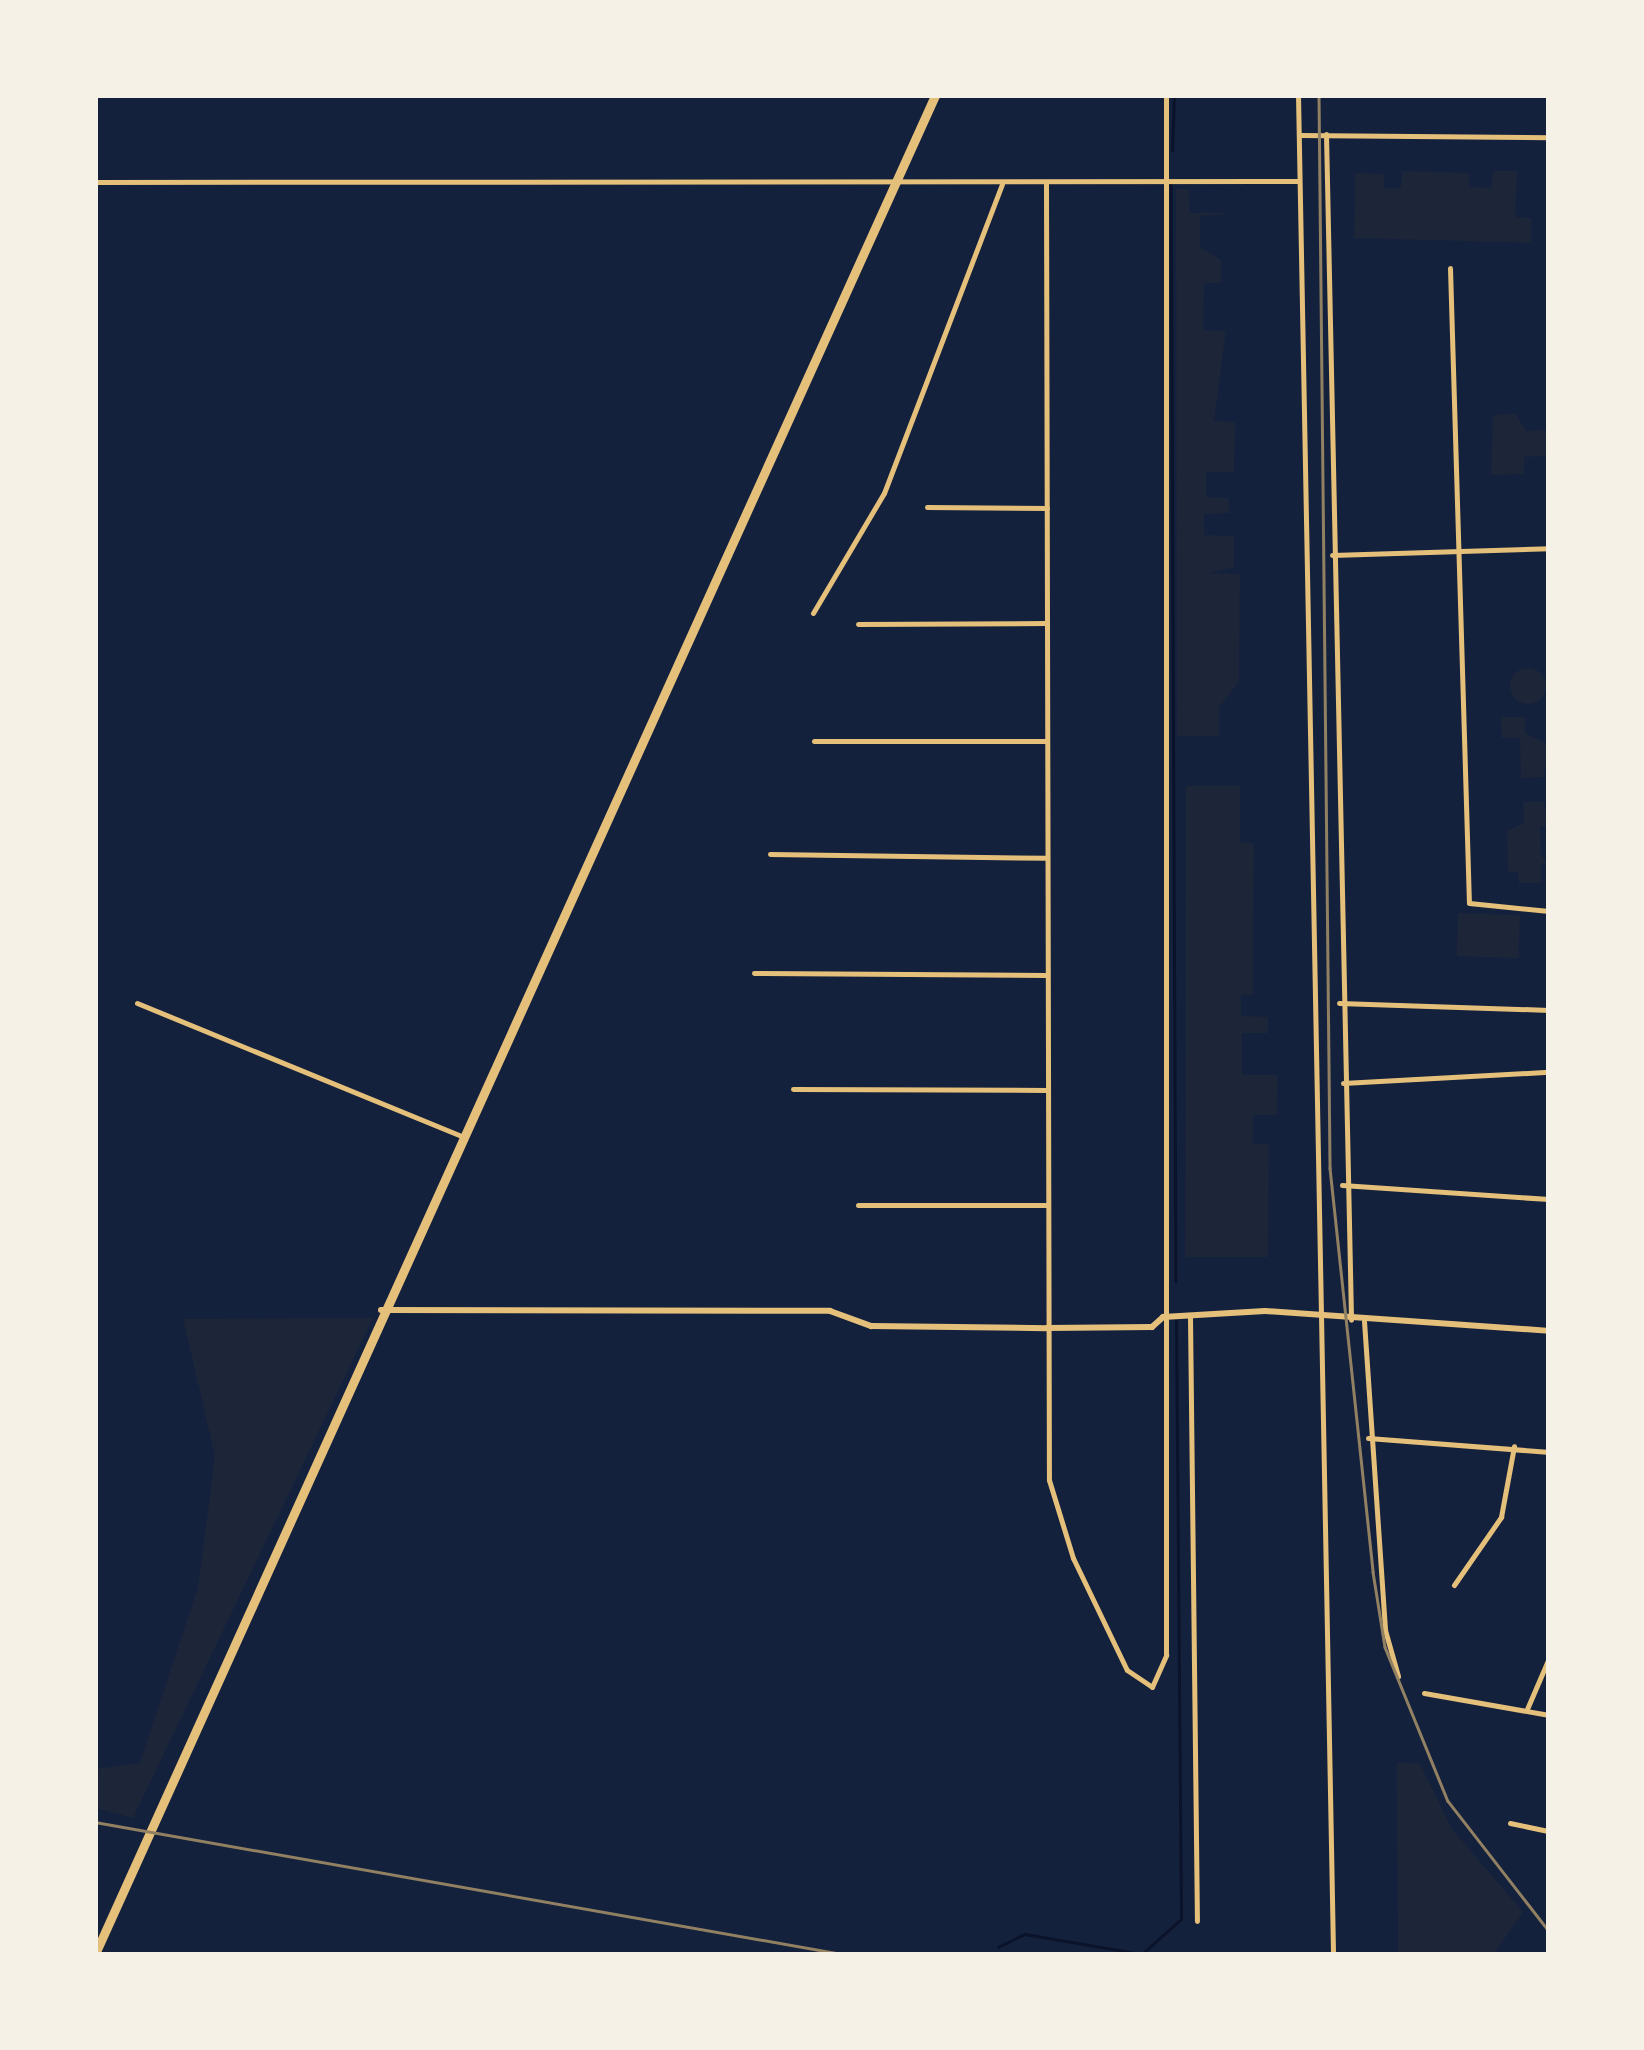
<!DOCTYPE html>
<style>
body{margin:0}
#map{position:relative;width:1644px;height:2050px;overflow:hidden;background:#14213d;font-family:"Libre Baskerville",serif}
div>[style]{position:absolute}
[style*='--x']{left:calc(var(--x)*1px);top:calc(var(--y)*1px);width:calc(var(--w)*1px);rotate:calc(var(--a)*1deg)}
.green>*{inset:0;background:#1d2539;transform-origin:0 0}
.round{border-radius:50%}
.stream>*{height:2.5px;margin:-1.25px;padding:0 1.25px;transform-origin:1.25px;border-radius:1.25px;background:#0b132b}
.minor>*{height:5px;margin:-2.5px;padding:0 2.5px;transform-origin:2.5px;border-radius:2.5px;background:#e5c07b}
.tertiary>*{height:6px;margin:-3px;padding:0 3px;transform-origin:3px;border-radius:3px;background:#e5c07b}
.primary>*{height:9px;margin:-4.5px;padding:0 4.5px;transform-origin:4.5px;border-radius:4.5px;background:#e5c07b}
.rail>*{height:2.5px;margin:-1.25px;padding:0 1.25px;transform-origin:1.25px;border-radius:1.25px;background:#918062}
span{translate:-50% -50%;white-space:nowrap;text-align:center;line-height:1.15;-webkit-text-stroke:8px #f6f1e7;paint-order:stroke}
.frame{position:absolute;inset:0;border:98px solid #f6f1e7;pointer-events:none}
</style>
<div id="map">
<div class="green">
<i style="clip-path:polygon(1402px 171px,1469px 173px,1469px 187px,1491px 188px,1493px 171px,1517px 171px,1515px 217px,1531px 218px,1531px 243px,1354px 238px,1355px 173px,1384px 174px,1384px 188px,1401px 188px)"></i>
<i style="clip-path:polygon(1176px 189px,1189px 189px,1190px 213px,1235px 213px,1200px 216px,1200px 247px,1221px 260px,1221px 283px,1204px 283px,1203px 330px,1226px 331px,1214px 421px,1235px 422px,1234px 472px,1206px 472px,1206px 497px,1229px 498px,1229px 513px,1204px 514px,1204px 535px,1234px 536px,1234px 567px,1209px 573px,1240px 574px,1239px 682px,1219px 707px,1219px 736px,1177px 736px)"></i>
<i style="clip-path:polygon(1516px 414px,1526px 431px,1549px 430px,1549px 456px,1524px 457px,1524px 474px,1491px 475px,1493px 415px)"></i>
<i class="round" style="left:1510px;top:668px;width:36px;height:36px"></i>
<i style="clip-path:polygon(1501px 717px,1525px 717px,1525px 733px,1549px 745px,1544px 777px,1521px 778px,1520px 738px,1502px 738px)"></i>
<i style="clip-path:polygon(1186px 786px,1240px 786px,1240px 842px,1254px 843px,1253px 995px,1241px 995px,1241px 1016px,1268px 1017px,1268px 1033px,1242px 1033px,1242px 1075px,1278px 1075px,1277px 1115px,1253px 1115px,1253px 1143px,1269px 1144px,1268px 1257px,1185px 1257px)"></i>
<i style="clip-path:polygon(1543px 801px,1549px 826px,1540px 827px,1541px 856px,1549px 863px,1541px 864px,1541px 883px,1519px 883px,1518px 872px,1508px 872px,1507px 831px,1524px 823px,1523px 802px)"></i>
<i style="left:1458px;top:913px;width:62px;height:43px;rotate:2deg"></i>
<i style="clip-path:polygon(373px 1318px,133px 1818px,95px 1808px,95px 1769px,140px 1763px,198px 1588px,215px 1456px,183px 1319px)"></i>
<i style="clip-path:polygon(1397px 1762px,1420px 1764px,1452px 1829px,1523px 1912px,1493px 1955px,1398px 1955px)"></i>
</div>
<div class="stream">
<i style="--x:1172;--y:151;--w:56;--a:-88"></i>
<i style="--x:1171;--y:182;--w:1099;--a:89.74"></i>
<i style="--x:998;--y:1947;--w:30;--a:-26"></i>
<i style="--x:1025;--y:1934;--w:119;--a:9.7"></i>
<i style="--x:1142;--y:1954;--w:52;--a:-41.9"></i>
<i style="--x:1181;--y:1919;--w:598;--a:-90.48"></i>
</div>
<div class="minor">
<i style="--x:1298;--y:95;--w:1860;--a:88.92"></i>
<i style="--x:1326;--y:134;--w:1186;--a:88.79"></i>
<i style="--x:1299;--y:135;--w:250;--a:0.5"></i>
<i style="--x:95;--y:182;--w:1203;--a:-0.05"></i>
<i style="--x:1046;--y:183;--w:1297;--a:89.87"></i>
<i style="--x:1049;--y:1480;--w:82;--a:72.9"></i>
<i style="--x:1073;--y:1558;--w:124;--a:64.3"></i>
<i style="--x:1127;--y:1670;--w:30;--a:34"></i>
<i style="--x:1152;--y:1687;--w:35;--a:-66"></i>
<i style="--x:1166;--y:1655;--w:1560;--a:-90"></i>
<i style="--x:1450;--y:268;--w:635;--a:88.29"></i>
<i style="--x:1469;--y:903;--w:80;--a:5.7"></i>
<i style="--x:927;--y:507;--w:120;--a:0.5"></i>
<i style="--x:1332;--y:555;--w:217;--a:-1.8"></i>
<i style="--x:813;--y:613;--w:139;--a:-59.4"></i>
<i style="--x:884;--y:493;--w:331;--a:-69.1"></i>
<i style="--x:858;--y:624;--w:189;--a:-0.3"></i>
<i style="--x:814;--y:741;--w:233;--a:0"></i>
<i style="--x:770;--y:854;--w:277;--a:0.8"></i>
<i style="--x:754;--y:973;--w:292;--a:0.4"></i>
<i style="--x:137;--y:1003;--w:350;--a:22.3"></i>
<i style="--x:1339;--y:1003;--w:210;--a:1.9"></i>
<i style="--x:1343;--y:1083;--w:206;--a:-3.1"></i>
<i style="--x:793;--y:1089;--w:254;--a:0.2"></i>
<i style="--x:1342;--y:1185;--w:207;--a:3.9"></i>
<i style="--x:858;--y:1205;--w:189;--a:0"></i>
<i style="--x:1190;--y:1317;--w:604;--a:89.34"></i>
<i style="--x:1364;--y:1321;--w:310;--a:86.1"></i>
<i style="--x:1385;--y:1630;--w:48;--a:74.2"></i>
<i style="--x:1368;--y:1438;--w:182;--a:4.4"></i>
<i style="--x:1454;--y:1585;--w:83;--a:-55.3"></i>
<i style="--x:1501;--y:1517;--w:72;--a:-79.6"></i>
<i style="--x:1424;--y:1693;--w:127;--a:10"></i>
<i style="--x:1527;--y:1709;--w:56;--a:-66.7"></i>
<i style="--x:1510;--y:1823;--w:40;--a:12"></i>
</div>
<div class="tertiary">
<i style="--x:381;--y:1310;--w:449;--a:0.1"></i>
<i style="--x:830;--y:1311;--w:44;--a:20.1"></i>
<i style="--x:871;--y:1326;--w:176;--a:0.7"></i>
<i style="--x:1047;--y:1328;--w:105;--a:-0.5"></i>
<i style="--x:1152;--y:1327;--w:15;--a:-42"></i>
<i style="--x:1163;--y:1317;--w:102;--a:-3.4"></i>
<i style="--x:1265;--y:1311;--w:285;--a:4"></i>
</div>
<div class="primary">
<i style="--x:95;--y:1954;--w:2040;--a:-65.68"></i>
</div>
<div class="rail">
<i style="--x:1319;--y:95;--w:1073;--a:89.41"></i>
<i style="--x:1330;--y:1168;--w:406;--a:83.9"></i>
<i style="--x:1373;--y:1572;--w:76;--a:80.9"></i>
<i style="--x:1385;--y:1647;--w:166;--a:67.8"></i>
<i style="--x:1448;--y:1801;--w:165;--a:52.2"></i>
<i style="--x:95;--y:1822;--w:765;--a:10.02"></i>
</div>
<div class="frame"></div>
</div>
